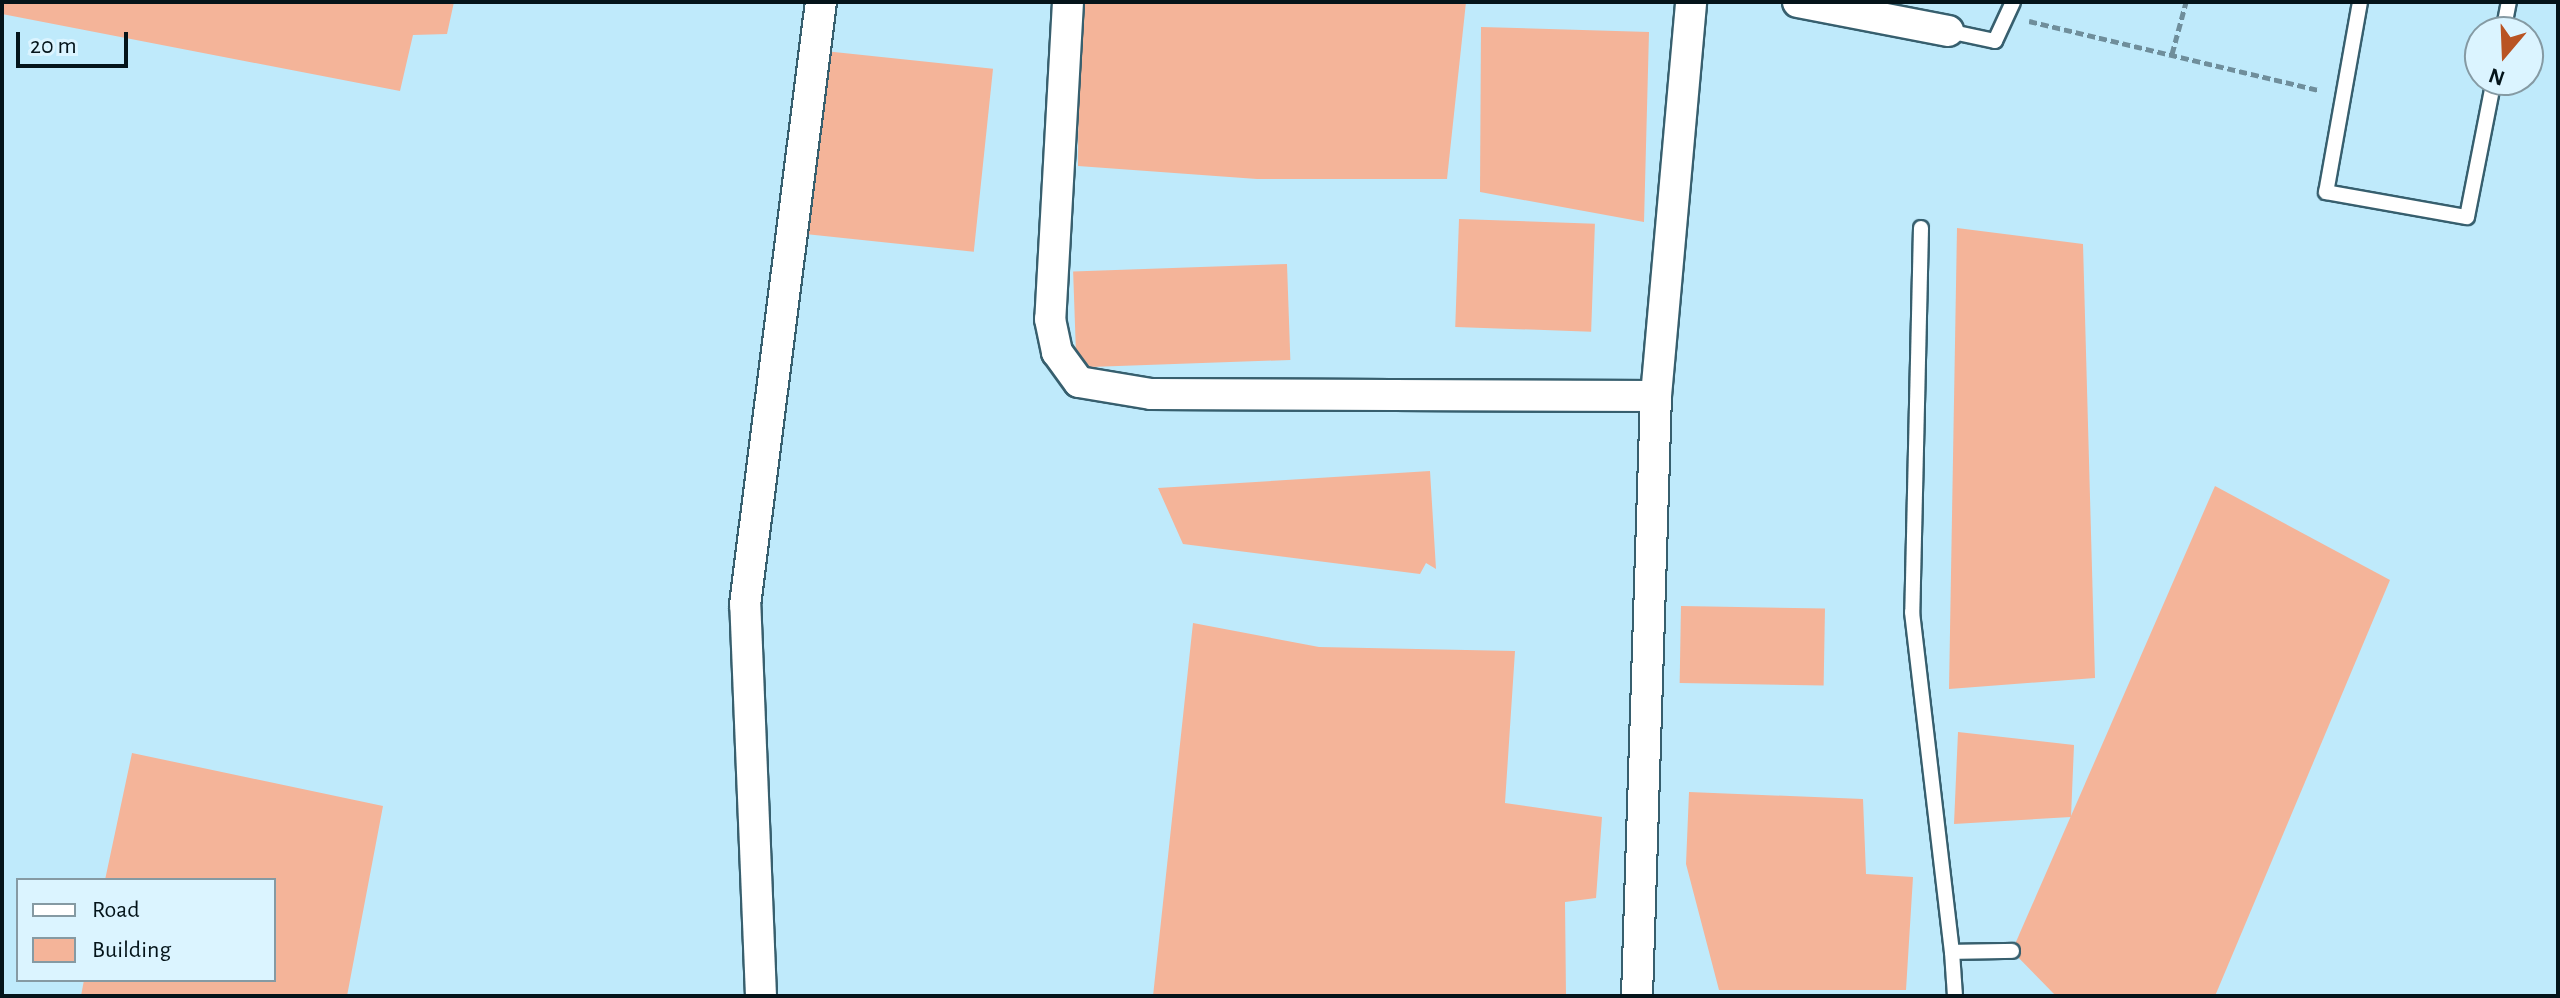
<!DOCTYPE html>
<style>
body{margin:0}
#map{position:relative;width:2560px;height:998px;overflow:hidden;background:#bfeafb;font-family:"Alegreya Sans",sans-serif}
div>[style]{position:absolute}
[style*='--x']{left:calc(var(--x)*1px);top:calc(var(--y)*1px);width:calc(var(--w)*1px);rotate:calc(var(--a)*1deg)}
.building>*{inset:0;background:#f4b499;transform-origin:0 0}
.path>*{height:5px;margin-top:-2.5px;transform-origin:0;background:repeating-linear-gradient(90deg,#6f8e9b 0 8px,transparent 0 12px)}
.roads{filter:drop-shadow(2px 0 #375f6e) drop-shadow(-2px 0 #375f6e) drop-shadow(0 2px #375f6e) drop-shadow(0 -2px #375f6e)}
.lane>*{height:14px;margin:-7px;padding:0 7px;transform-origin:7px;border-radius:7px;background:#fff}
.street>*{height:30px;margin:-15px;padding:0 15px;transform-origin:15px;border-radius:15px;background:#fff}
span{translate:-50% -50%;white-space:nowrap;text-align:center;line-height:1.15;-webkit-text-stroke:8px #dbf4ff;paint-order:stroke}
.frame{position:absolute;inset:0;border:4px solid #04141a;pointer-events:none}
.legend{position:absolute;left:16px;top:878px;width:260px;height:104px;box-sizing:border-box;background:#dbf4ff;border:2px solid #859aa3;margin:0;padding:10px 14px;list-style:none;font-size:24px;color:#04141a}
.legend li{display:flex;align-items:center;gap:16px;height:40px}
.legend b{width:40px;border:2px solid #859aa3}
.north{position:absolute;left:2464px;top:16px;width:80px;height:80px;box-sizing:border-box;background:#dbf4ff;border:2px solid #859aa3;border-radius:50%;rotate:199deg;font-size:22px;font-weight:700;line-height:32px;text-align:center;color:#04141a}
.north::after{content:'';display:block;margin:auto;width:28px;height:36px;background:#b95423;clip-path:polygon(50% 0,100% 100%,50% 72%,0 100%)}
.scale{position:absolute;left:16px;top:32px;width:112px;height:36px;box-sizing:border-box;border:4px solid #04141a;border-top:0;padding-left:10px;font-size:24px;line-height:28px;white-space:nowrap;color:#04141a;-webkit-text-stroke:6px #dbf4ff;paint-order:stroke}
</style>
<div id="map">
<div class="building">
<i style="clip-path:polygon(2px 2px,454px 2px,447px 34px,413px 35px,400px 91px,2px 14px)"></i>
<i style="clip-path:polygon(1079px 2px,1466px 2px,1447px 179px,1257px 179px,1078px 166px)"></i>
<i style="clip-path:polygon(1481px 27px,1649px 32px,1644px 222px,1480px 192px)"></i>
<i style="left:815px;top:50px;width:179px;height:184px;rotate:6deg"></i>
<i style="left:1459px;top:219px;width:136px;height:108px;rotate:2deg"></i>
<i style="clip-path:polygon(1957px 228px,2083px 244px,2095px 678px,1949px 689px)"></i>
<i style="left:1287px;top:264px;width:96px;height:214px;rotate:88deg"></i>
<i style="clip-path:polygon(1430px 471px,1436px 569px,1426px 563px,1420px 574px,1183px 544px,1158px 488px)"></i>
<i style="clip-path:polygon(2215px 486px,2390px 580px,2215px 996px,2056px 996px,2012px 951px)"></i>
<i style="left:1681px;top:606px;width:144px;height:77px;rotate:1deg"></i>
<i style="clip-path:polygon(1193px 623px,1319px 647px,1515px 651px,1505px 803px,1602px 817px,1596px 898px,1565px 902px,1566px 996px,1153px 996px)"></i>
<i style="clip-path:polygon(1958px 732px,2074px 745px,2071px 817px,1954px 824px)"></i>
<i style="clip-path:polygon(132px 753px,383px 806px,347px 996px,81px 996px,84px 980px,274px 980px,274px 880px,105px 880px)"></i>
<i style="clip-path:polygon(1689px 792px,1863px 799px,1866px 874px,1913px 877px,1906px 990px,1719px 990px,1686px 864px)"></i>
</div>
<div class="path">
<i style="--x:2029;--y:21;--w:298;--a:13.4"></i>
<i style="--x:2172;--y:54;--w:54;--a:-74.9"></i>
</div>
<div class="roads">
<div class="lane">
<i style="--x:2360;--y:2;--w:193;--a:100.1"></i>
<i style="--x:2326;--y:192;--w:143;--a:10.1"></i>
<i style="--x:2467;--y:217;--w:140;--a:-78.9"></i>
<i style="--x:1948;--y:31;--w:48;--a:12"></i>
<i style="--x:1995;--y:41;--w:43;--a:-65.2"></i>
<i style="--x:2503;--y:32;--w:31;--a:-79"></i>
<i style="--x:1921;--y:228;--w:384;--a:91.3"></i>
<i style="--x:1912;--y:612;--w:342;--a:83.3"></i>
<i style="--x:1955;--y:996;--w:44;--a:-93.9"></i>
<i style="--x:1952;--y:952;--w:60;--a:-1"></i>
</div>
<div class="street">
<i style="--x:1068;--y:2;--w:318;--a:93.2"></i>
<i style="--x:1050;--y:319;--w:34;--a:78"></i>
<i style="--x:1057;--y:352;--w:37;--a:54"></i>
<i style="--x:1079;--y:382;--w:73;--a:9.5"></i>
<i style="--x:1151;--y:394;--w:505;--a:0.23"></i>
<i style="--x:1798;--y:2;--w:153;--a:10.9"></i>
<i style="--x:761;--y:996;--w:391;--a:-92.3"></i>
<i style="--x:745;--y:605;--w:608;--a:-82.82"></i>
<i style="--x:1637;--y:996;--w:600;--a:-88.19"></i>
<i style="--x:1656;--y:396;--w:396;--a:-84.9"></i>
</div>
</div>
<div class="frame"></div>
<ul class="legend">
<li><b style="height:10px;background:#fff"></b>Road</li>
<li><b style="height:22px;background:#f4b499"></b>Building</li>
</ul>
<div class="north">N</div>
<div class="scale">20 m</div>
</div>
